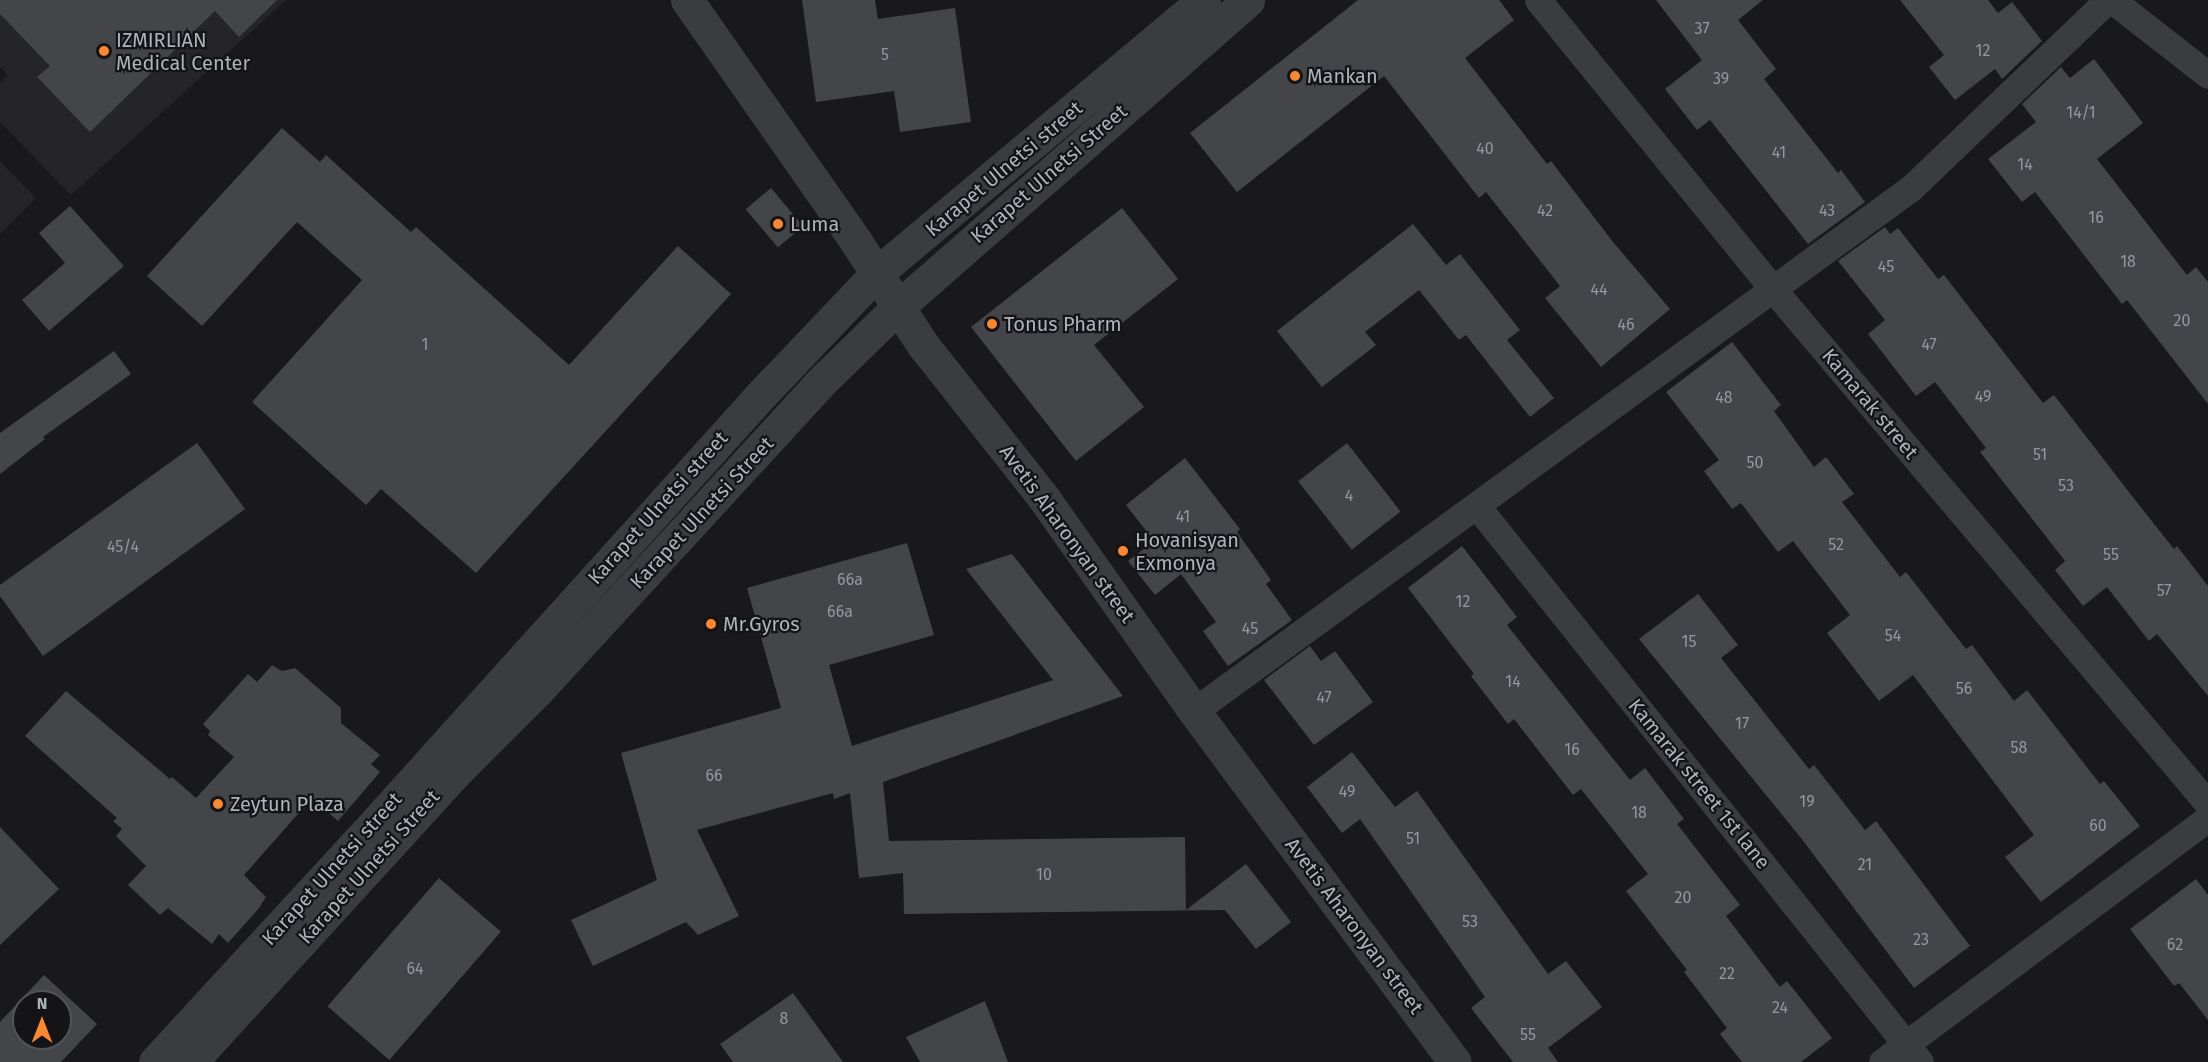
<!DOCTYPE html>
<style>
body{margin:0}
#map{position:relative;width:2208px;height:1062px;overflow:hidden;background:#19191b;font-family:"Fira Sans",sans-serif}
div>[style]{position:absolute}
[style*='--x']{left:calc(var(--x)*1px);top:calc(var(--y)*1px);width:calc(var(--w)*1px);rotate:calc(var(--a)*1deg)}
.built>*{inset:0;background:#252528}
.building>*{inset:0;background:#434548;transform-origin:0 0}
.minor>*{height:27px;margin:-13.5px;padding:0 13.5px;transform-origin:13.5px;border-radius:13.5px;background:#3a3c40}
.tertiary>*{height:33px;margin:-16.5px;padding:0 16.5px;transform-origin:16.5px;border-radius:16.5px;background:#3a3c40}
.dots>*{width:16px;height:16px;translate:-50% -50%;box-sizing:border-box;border:3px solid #141416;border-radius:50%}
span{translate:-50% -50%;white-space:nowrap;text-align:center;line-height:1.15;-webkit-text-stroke:4.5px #141416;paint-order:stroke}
.number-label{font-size:16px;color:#91989e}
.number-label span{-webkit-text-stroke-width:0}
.poi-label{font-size:20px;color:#abb4bb}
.left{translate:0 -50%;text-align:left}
.street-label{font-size:20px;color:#abb4bb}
.north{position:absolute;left:12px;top:990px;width:60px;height:60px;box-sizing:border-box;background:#141416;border:2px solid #505458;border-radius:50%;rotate:0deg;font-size:16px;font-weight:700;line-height:24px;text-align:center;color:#abb4bb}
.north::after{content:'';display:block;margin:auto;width:21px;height:27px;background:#fa8732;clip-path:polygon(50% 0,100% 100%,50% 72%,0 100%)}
</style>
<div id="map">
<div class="built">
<i style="clip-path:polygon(0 0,286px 0,71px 195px,0 122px,0 83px,8px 75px,0 67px)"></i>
<i style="clip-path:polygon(0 161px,36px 198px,0 234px)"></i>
</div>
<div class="building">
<i style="clip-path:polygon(0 0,277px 0,239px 37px,215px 11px,90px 132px,37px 77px,50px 66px,0 14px)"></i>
<i style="clip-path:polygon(802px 0,875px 0,878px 19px,955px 8px,971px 122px,900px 132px,894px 91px,816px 102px)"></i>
<i style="clip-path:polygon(1358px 0,1499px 0,1514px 20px,1465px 58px,1547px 164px,1551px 161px,1613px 242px,1670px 309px,1601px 367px,1545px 298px,1560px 286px,1486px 192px,1479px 198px,1384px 76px,1237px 192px,1190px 133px)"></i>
<i style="clip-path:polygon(1656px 0,1763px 0,1738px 20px,1776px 69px,1764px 79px,1838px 173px,1841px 170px,1865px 202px,1808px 244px,1710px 120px,1697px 130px,1665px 89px,1702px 60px)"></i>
<i style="clip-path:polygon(1900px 0,1988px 0,1998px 13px,2012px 2px,2042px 41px,2002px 79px,1995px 69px,1955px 100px,1929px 67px,1944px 55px)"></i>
<i style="clip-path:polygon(2094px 59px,2143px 123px,2097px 159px,2187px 275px,2196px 267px,2208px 282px,2208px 404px,2127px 300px,2122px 304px,2035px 192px,2022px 202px,1988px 159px,2036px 122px,2022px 104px,2061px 67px,2070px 78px)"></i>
<i style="clip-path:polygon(282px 128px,320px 162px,326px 155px,411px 232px,416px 227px,569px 365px,678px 246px,731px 294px,476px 573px,381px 489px,366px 505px,252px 402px,362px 280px,297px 222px,202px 326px,147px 276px)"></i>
<i style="left:771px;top:188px;width:50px;height:33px;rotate:50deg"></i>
<i style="clip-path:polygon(70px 206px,124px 266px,49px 331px,22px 300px,65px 263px,39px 233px)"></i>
<i style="clip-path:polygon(1122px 208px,1178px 279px,1094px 345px,1144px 407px,1076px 461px,971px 327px)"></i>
<i style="clip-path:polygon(1413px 224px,1446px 265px,1460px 254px,1520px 330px,1507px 340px,1554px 398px,1530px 417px,1466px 335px,1459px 340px,1419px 290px,1365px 332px,1376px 345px,1322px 387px,1277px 331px)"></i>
<i style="clip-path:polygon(1885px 227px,1890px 234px,1898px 228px,1938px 279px,1944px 275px,2043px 403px,2054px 395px,2139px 505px,2174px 549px,2177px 546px,2208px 586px,2208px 696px,2157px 634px,2149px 641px,2107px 587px,2083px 606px,2055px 570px,2065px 561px,1980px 452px,1986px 448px,1935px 382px,1916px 396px,1868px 334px,1885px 320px,1838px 261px)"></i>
<i style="clip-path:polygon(1732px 342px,1781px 405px,1774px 411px,1814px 467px,1826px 457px,1854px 494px,1842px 502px,1900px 577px,1906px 572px,1966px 649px,1972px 645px,2014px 701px,2027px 690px,2100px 784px,2104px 781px,2140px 826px,2041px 902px,2005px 857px,2034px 835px,1913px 675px,1879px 701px,1827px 633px,1850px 615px,1793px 541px,1778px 552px,1741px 503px,1732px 509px,1704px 471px,1719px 460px,1666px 392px)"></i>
<i style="clip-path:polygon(114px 351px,131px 374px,43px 437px,45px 439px,0 474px,0 433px)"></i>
<i style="clip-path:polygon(197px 443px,245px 509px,43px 656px,0 596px,0 585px)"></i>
<i style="left:1347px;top:443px;width:87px;height:62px;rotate:52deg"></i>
<i style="clip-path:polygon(1185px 458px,1240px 529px,1237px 532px,1271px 580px,1266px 584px,1292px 620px,1228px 666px,1203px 631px,1216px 622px,1181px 574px,1155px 595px,1128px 561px,1154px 541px,1126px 505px)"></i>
<i style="clip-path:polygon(907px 543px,934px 635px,829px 665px,852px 746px,1053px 680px,966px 569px,1012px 554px,1123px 696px,883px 782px,889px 841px,1185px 837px,1186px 910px,1246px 864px,1291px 922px,1256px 949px,1225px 910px,904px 914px,903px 873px,859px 878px,850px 793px,834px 799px,833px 793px,697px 830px,739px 916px,698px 935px,686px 922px,593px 966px,571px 920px,657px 880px,621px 753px,781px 708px,747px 588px)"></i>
<i style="clip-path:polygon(1462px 546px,1517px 617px,1507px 625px,1630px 780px,1645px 768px,1684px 819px,1677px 824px,1740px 905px,1726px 916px,1780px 987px,1787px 981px,1832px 1038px,1801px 1062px,1742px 1062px,1720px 1034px,1727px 1028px,1684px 972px,1687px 970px,1626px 891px,1648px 874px,1581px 789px,1573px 795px,1514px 719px,1508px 724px,1471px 676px,1474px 674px,1408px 588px)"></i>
<i style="clip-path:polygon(1698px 594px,1738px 645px,1721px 658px,1809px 769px,1814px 765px,1865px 830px,1876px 821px,1970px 946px,1914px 988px,1801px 838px,1639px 639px)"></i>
<i style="clip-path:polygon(1310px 646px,1321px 661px,1335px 651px,1373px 702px,1314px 745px,1264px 680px)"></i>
<i style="clip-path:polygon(272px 665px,282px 671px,295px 668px,341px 708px,341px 723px,380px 755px,371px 764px,380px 772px,338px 821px,312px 798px,244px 875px,266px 897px,259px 908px,228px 943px,219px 934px,212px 944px,168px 908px,160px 915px,128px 885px,146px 866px,116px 836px,122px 829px,113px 821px,117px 818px,25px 736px,66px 691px,170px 779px,172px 777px,196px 798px,234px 757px,208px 735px,210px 731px,203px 724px,248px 674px,257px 682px)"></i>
<i style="clip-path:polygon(1352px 752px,1395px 807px,1417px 791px,1548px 974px,1566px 961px,1602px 1007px,1548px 1048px,1558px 1062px,1513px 1062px,1471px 1008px,1485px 997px,1360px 819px,1342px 833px,1307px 787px)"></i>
<i style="clip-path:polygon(0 827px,59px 889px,0 945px)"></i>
<i style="left:439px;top:878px;width:82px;height:170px;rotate:41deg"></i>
<i style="clip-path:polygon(2196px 879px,2208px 895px,2208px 1020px,2179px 983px,2174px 986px,2130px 929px)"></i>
<i style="clip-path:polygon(evenodd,44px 975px,97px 1024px,61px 1062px,0 1062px,0 1022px,44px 975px,24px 1002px,60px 1002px,60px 1038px,24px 1038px,24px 1002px)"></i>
<i style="clip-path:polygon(793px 993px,843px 1062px,733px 1062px,720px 1044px)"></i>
<i style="clip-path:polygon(985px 1001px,1008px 1062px,920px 1062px,906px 1037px)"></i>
</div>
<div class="minor">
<i style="--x:1538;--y:0;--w:371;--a:50.9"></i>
<i style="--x:1772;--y:288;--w:676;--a:49.8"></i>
<i style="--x:2112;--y:0;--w:122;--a:38"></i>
<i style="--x:1477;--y:506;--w:711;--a:51.45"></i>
<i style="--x:1194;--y:711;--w:887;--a:-36.11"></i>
<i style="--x:1911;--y:188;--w:272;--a:-43.7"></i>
<i style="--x:1882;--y:1062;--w:407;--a:-36.8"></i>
</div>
<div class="tertiary">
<i style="--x:687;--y:0;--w:293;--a:55"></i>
<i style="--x:855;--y:240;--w:125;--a:57.1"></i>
<i style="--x:923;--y:345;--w:194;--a:51.7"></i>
<i style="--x:1043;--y:497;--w:262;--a:54.8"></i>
<i style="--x:1194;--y:711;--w:437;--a:53.4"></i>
<i style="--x:155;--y:1062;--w:310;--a:-47.4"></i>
<i style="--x:365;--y:834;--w:588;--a:-47.96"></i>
<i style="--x:759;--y:397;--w:171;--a:-46.4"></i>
<i style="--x:877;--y:273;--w:426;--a:-39.9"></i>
<i style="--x:191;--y:1062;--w:391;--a:-47.6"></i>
<i style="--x:455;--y:773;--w:116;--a:-45"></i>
<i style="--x:537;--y:691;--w:415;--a:-47.4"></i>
<i style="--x:818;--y:385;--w:113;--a:-44.3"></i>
<i style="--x:899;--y:306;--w:464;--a:-41.2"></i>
</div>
<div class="dots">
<i style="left:104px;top:51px;background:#fa8732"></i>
<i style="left:1295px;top:76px;background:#fa8732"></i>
<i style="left:778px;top:224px;background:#fa8732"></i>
<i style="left:992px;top:324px;background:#fa8732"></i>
<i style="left:1123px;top:551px;background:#fa8732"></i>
<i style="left:711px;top:624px;background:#fa8732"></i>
<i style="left:218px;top:804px;background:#fa8732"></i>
</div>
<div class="number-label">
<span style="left:1702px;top:29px">37</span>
<span style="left:1983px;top:51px">12</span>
<span style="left:885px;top:55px">5</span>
<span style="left:1721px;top:79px">39</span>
<span style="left:2081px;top:113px">14/1</span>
<span style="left:1485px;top:149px">40</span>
<span style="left:1779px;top:153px">41</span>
<span style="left:2025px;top:165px">14</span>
<span style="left:1545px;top:211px">42</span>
<span style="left:1827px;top:211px">43</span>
<span style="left:2096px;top:218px">16</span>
<span style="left:2128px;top:262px">18</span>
<span style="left:1886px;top:267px">45</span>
<span style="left:1599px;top:290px">44</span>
<span style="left:2182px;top:321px">20</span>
<span style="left:1626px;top:325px">46</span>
<span style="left:425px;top:345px">1</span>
<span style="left:1929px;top:345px">47</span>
<span style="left:1983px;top:397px">49</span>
<span style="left:1724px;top:398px">48</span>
<span style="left:2040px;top:455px">51</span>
<span style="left:1755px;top:463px">50</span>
<span style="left:2066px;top:486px">53</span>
<span style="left:1349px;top:496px">4</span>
<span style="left:1183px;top:517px">41</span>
<span style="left:1836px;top:545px">52</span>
<span style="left:123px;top:547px">45/4</span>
<span style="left:2111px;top:555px">55</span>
<span style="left:850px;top:580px">66a</span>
<span style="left:2164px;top:591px">57</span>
<span style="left:1463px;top:602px">12</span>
<span style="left:840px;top:612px">66a</span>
<span style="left:1250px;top:629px">45</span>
<span style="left:1893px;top:636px">54</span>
<span style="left:1689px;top:642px">15</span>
<span style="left:1513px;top:682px">14</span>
<span style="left:1964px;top:689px">56</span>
<span style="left:1324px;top:698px">47</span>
<span style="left:1742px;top:724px">17</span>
<span style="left:2019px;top:748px">58</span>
<span style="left:1572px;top:750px">16</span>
<span style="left:714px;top:776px">66</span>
<span style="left:1347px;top:792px">49</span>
<span style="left:1807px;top:802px">19</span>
<span style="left:1639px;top:813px">18</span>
<span style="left:2098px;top:826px">60</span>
<span style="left:1413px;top:839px">51</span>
<span style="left:1865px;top:865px">21</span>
<span style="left:1044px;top:875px">10</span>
<span style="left:1683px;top:898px">20</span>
<span style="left:1470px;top:922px">53</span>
<span style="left:1921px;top:940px">23</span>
<span style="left:2175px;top:945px">62</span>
<span style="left:415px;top:969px">64</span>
<span style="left:1727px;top:974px">22</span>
<span style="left:1780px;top:1008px">24</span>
<span style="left:784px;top:1019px">8</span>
<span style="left:1528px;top:1035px">55</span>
</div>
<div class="poi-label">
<span class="left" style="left:116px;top:52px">IZMIRLIAN<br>Medical Center</span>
<span class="left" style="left:1307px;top:76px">Mankan</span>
<span class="left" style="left:790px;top:224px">Luma</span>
<span class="left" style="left:1004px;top:324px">Tonus Pharm</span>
<span class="left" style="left:1135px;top:552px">Hovanisyan<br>Exmonya</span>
<span class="left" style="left:723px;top:624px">Mr.Gyros</span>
<span class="left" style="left:230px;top:804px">Zeytun Plaza</span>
</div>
<div class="street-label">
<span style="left:1004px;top:169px;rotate:-40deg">Karapet Ulnetsi street</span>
<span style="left:1049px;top:174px;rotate:-41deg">Karapet Ulnetsi Street</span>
<span style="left:1870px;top:404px;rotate:50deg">Kamarak street</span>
<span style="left:658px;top:508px;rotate:-48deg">Karapet Ulnetsi street</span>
<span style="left:702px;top:513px;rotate:-47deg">Karapet Ulnetsi Street</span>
<span style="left:1067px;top:534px;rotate:54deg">Avetis Aharonyan street</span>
<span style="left:1699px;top:784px;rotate:51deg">Kamarak street 1st lane</span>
<span style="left:369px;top:867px;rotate:-48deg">Karapet Ulnetsi Street</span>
<span style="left:332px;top:869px;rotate:-48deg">Karapet Ulnetsi street</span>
<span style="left:1354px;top:926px;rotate:53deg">Avetis Aharonyan street</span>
</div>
<div class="north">N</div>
</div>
